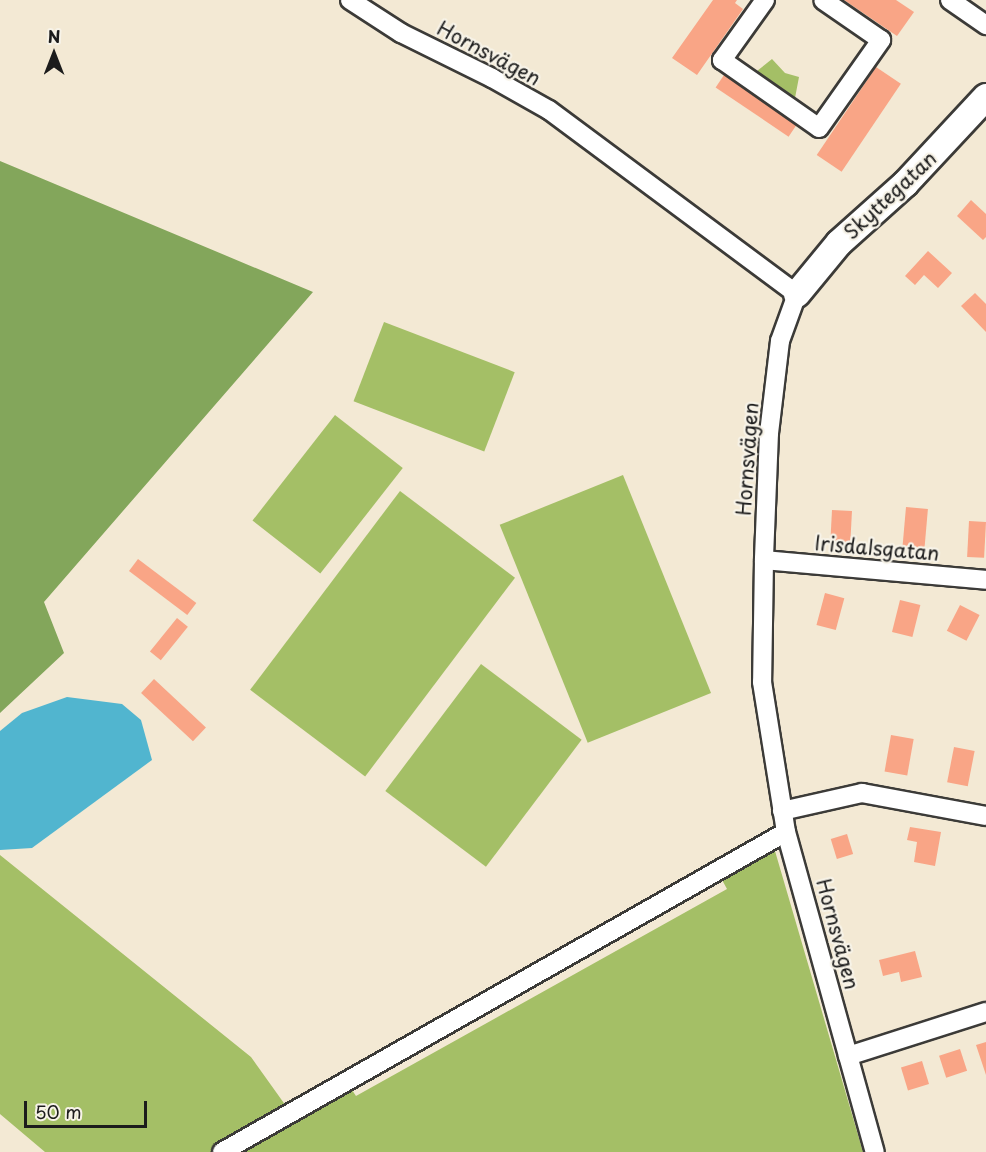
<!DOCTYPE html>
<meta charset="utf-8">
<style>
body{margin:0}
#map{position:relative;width:986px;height:1152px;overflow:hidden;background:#f3e9d4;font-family:"Playpen Sans",sans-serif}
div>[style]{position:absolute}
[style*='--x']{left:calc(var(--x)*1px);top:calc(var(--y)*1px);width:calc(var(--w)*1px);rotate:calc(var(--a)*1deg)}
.green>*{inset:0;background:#a4bf66;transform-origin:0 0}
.forest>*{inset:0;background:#83a65b}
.water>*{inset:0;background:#51b5cf}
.building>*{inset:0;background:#f9a586;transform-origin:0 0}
.roads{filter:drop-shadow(2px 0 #3c3b38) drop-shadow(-2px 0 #3c3b38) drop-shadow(0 2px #3c3b38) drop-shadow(0 -2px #3c3b38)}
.street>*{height:18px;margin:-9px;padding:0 9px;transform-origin:9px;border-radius:9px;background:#fff}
.secondary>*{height:26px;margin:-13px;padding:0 13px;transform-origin:13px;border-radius:13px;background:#fff}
span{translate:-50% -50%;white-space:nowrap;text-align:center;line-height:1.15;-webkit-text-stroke:4.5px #f7f3e8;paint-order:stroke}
.street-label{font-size:20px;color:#1c1c1c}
.north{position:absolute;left:24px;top:24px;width:60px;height:60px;-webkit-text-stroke:4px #f7f3e8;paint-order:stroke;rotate:0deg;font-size:16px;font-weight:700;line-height:24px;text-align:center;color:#1c1c1c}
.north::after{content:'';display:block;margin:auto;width:21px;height:27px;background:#1c1c1c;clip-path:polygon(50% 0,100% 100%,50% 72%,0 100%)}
.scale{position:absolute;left:24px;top:1101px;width:123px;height:27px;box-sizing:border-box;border:3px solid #1c1c1c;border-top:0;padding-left:8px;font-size:18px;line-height:21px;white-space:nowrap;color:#1c1c1c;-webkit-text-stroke:4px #f7f3e8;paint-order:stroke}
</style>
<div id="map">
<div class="green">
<i style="clip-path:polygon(772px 59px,785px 73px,799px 77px,795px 98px,786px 97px,761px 78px,757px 71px)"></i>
<i style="left:384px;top:322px;width:140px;height:85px;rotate:21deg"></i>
<i style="left:335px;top:415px;width:86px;height:134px;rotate:38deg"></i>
<i style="left:623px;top:475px;width:235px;height:133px;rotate:68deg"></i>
<i style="left:400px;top:491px;width:144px;height:249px;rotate:37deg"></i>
<i style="left:481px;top:664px;width:126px;height:159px;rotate:37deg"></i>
<i style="clip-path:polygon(775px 851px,863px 1152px,45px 1152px,0 1114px,0 855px,251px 1057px,296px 1120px,350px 1087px,356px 1096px,727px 889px,721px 878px)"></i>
</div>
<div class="forest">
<i style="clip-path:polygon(0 161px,313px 292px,44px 602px,64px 653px,0 713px)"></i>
</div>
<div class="water">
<i style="clip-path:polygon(67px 697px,122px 704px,141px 720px,152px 760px,32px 848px,0 850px,0 731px,22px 713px)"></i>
</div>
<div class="building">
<i style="clip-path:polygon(713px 0,737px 0,735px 3px,743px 9px,697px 75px,672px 58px)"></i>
<i style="clip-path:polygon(844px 0,896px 0,914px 12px,897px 36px)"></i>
<i style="left:876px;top:67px;width:30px;height:106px;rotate:34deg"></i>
<i style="left:724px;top:75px;width:88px;height:15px;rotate:34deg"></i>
<i style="clip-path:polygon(971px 200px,986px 214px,986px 237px,983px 240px,957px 216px)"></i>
<i style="clip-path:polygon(928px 251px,952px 273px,938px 288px,924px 275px,915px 285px,905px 276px)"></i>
<i style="clip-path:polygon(975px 293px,986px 304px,986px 332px,961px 306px)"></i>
<i style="left:906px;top:507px;width:22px;height:43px;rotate:5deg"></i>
<i style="left:832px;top:510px;width:20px;height:34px;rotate:3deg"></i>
<i style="left:969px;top:521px;width:17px;height:36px;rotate:3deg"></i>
<i style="left:138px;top:559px;width:73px;height:15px;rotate:37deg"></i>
<i style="left:825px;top:593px;width:20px;height:33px;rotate:15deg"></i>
<i style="left:900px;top:600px;width:21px;height:33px;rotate:14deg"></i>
<i style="left:960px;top:605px;width:22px;height:29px;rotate:27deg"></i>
<i style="left:177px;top:618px;width:14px;height:43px;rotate:39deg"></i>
<i style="left:154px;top:679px;width:71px;height:19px;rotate:43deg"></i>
<i style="left:891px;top:735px;width:23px;height:37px;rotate:10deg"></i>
<i style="left:954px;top:747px;width:21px;height:36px;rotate:11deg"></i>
<i style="clip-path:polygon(910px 827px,941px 832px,935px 866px,914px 862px,917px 842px,907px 840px)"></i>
<i style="left:847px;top:834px;width:21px;height:17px;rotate:73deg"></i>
<i style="clip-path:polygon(915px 951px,922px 977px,901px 982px,899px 972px,883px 976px,879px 960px)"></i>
<i style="clip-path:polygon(986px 1042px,986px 1075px,976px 1045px)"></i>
<i style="left:960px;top:1049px;width:23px;height:22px;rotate:72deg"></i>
<i style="left:922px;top:1061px;width:24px;height:22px;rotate:73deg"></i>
</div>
<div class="roads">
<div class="street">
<i style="--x:350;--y:0;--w:61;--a:32.9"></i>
<i style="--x:401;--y:33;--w:102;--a:26.3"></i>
<i style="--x:492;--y:78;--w:65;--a:29.3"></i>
<i style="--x:549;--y:110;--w:309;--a:36.6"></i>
<i style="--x:797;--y:294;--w:50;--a:109.9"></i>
<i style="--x:780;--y:341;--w:93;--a:96.8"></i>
<i style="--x:769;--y:433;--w:127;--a:92.3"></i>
<i style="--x:764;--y:560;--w:122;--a:90.9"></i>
<i style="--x:762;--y:682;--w:152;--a:80.9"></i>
<i style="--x:786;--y:832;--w:332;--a:74.5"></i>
<i style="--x:765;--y:0;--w:74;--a:125.6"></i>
<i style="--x:722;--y:60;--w:118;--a:35"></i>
<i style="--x:819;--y:128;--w:108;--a:-54.8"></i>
<i style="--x:881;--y:40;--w:70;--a:-145.4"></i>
<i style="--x:950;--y:0;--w:44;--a:34.8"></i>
<i style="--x:764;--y:560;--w:223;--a:5.1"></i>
<i style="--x:782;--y:811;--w:82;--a:-12.7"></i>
<i style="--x:862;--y:793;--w:126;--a:10.5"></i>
<i style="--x:848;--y:1056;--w:145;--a:-17.7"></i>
<i style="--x:222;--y:1152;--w:648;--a:-29.57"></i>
</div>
<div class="secondary">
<i style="--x:797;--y:294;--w:66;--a:-50.5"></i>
<i style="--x:839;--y:243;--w:89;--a:-41.8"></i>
<i style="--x:905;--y:184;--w:119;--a:-47"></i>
</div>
</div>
<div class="street-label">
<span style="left:489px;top:53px;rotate:28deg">Hornsvägen</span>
<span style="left:890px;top:195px;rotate:-43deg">Skyttegatan</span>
<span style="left:747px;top:459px;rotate:-86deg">Hornsvägen</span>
<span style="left:877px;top:548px;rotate:5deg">Irisdalsgatan</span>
<span style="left:838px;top:934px;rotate:75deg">Hornsvägen</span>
</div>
<div class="north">N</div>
<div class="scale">50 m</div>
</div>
